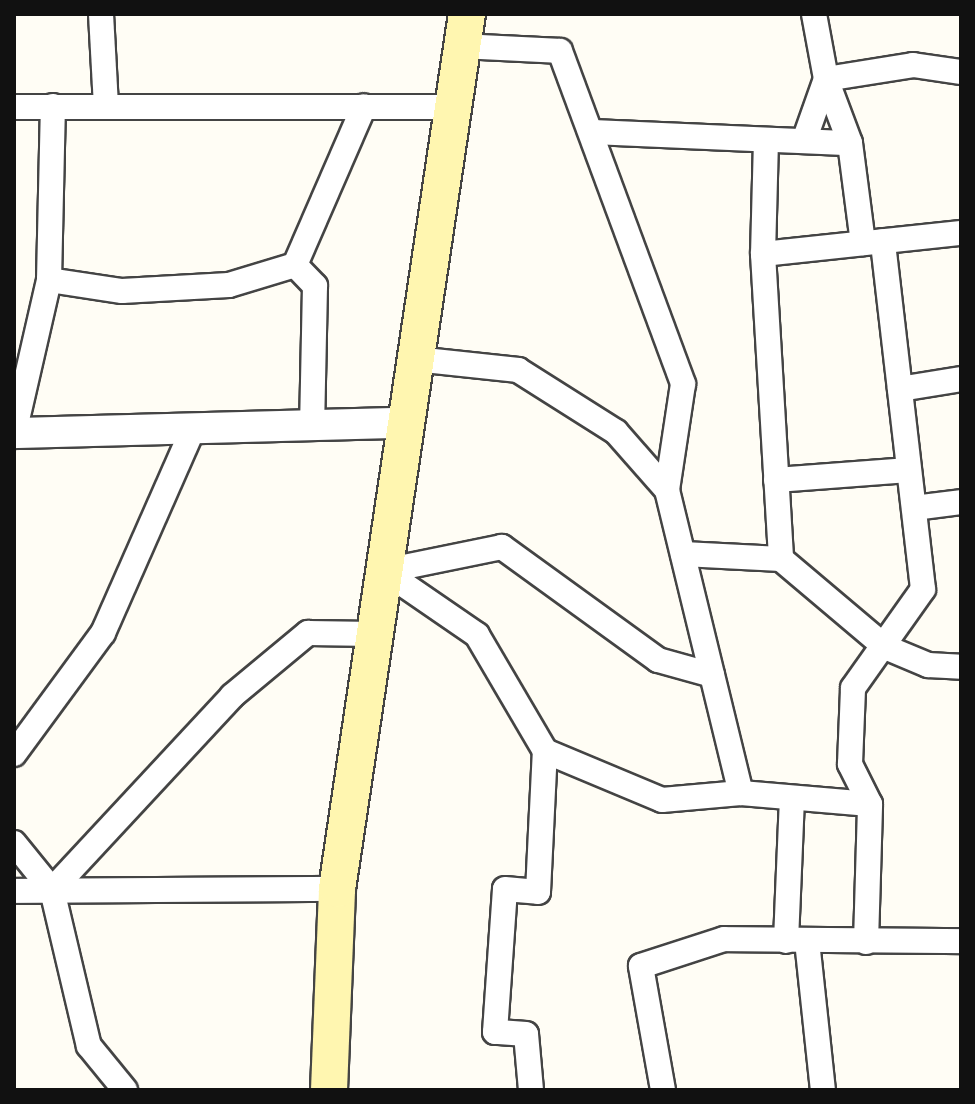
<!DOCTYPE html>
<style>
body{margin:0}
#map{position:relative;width:975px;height:1104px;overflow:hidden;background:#fffdf5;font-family:"Source Serif 4",serif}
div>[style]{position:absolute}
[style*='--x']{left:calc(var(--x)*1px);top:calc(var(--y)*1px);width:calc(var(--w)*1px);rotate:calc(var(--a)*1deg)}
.roads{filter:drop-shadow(2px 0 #444) drop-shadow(-2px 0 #444) drop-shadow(0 2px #444) drop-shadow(0 -2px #444)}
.minor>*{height:24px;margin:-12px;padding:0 12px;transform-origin:12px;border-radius:12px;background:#fff}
.tertiary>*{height:30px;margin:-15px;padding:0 15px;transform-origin:15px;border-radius:15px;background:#fff}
.secondary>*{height:36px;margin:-18px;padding:0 18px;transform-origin:18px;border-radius:18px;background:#fff6b0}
span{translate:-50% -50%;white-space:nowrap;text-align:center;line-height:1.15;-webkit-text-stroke:8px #fff;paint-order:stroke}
.frame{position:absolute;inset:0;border:16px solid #111;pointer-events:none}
</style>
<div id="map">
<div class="roads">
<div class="minor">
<i style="--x:101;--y:14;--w:91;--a:86.9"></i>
<i style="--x:814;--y:14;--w:66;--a:79.5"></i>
<i style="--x:826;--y:79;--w:68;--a:69.4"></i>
<i style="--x:850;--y:143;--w:101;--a:82.6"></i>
<i style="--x:462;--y:46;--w:98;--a:2.9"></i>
<i style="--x:560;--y:51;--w:355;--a:69.7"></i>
<i style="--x:683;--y:384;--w:107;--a:98.6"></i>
<i style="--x:14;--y:107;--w:439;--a:0"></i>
<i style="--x:593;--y:132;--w:257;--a:2.5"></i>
<i style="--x:766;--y:140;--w:114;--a:91.5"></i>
<i style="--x:763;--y:254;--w:306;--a:86.6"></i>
<i style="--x:804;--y:141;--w:66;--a:-70.5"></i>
<i style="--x:826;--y:79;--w:88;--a:-9.1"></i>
<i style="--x:913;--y:65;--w:49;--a:8.3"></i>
<i style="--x:763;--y:254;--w:199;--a:-6.1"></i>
<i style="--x:295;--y:265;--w:29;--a:46"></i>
<i style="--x:315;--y:286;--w:139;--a:91.2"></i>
<i style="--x:49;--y:280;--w:74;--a:8.6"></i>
<i style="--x:122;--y:291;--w:107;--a:-3.2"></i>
<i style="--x:229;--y:285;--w:69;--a:-16.9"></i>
<i style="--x:295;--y:265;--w:173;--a:-66.5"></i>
<i style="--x:415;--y:359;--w:104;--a:6.1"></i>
<i style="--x:518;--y:370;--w:116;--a:32.3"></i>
<i style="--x:616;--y:432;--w:77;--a:48.7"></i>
<i style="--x:667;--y:490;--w:312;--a:76.3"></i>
<i style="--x:900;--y:389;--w:62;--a:-9.3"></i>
<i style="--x:14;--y:433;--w:157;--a:-77.1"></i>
<i style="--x:49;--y:280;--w:174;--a:-88.7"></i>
<i style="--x:776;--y:480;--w:133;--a:-4.3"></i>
<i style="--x:914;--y:508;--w:47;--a:-7.3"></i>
<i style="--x:683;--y:554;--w:98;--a:2.9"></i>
<i style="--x:781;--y:559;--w:136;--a:40.2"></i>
<i style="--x:885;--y:647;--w:47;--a:22.7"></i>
<i style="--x:928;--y:665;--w:33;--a:3"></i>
<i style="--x:712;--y:675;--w:56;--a:-164.5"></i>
<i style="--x:658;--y:660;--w:193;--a:-144.1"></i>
<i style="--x:502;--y:547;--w:120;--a:168.5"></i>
<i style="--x:384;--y:571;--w:113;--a:34.5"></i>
<i style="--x:477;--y:635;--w:134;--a:59.6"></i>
<i style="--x:545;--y:751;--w:127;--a:22.7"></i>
<i style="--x:662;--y:800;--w:79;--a:-5.1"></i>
<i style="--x:741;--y:793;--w:129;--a:4.9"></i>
<i style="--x:14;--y:754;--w:150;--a:-53.7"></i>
<i style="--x:103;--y:633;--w:223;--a:-66.2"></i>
<i style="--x:14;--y:843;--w:60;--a:51"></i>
<i style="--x:52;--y:890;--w:160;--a:76.7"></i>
<i style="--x:89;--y:1046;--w:57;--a:50.7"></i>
<i style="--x:52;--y:890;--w:265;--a:-47.1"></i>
<i style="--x:232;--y:696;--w:99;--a:-39.7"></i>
<i style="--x:308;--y:633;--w:67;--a:0.9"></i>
<i style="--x:14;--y:891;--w:323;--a:-0.4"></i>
<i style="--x:786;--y:941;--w:143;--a:-87.6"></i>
<i style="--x:807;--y:941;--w:150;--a:83.9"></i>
<i style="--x:866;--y:942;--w:138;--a:-88.3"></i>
<i style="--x:870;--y:804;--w:45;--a:-116.6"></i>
<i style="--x:850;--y:764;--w:76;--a:-87.7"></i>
<i style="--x:853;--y:688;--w:121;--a:-54.7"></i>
<i style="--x:923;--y:589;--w:350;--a:-96.6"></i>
<i style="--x:531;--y:1090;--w:56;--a:-95.1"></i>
<i style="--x:526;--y:1034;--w:31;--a:-176"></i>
<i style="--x:495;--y:1032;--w:143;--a:-86"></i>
<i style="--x:505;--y:889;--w:33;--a:5"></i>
<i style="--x:538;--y:892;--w:141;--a:-87.2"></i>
<i style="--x:663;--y:1090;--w:126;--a:-100.1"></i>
<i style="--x:641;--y:966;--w:87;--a:-18"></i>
<i style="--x:724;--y:939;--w:237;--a:0.5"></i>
</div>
<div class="tertiary">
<i style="--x:14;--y:433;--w:392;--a:-1.5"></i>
</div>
<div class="secondary">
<i style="--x:329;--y:1090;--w:201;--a:-87.7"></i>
<i style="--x:337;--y:889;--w:885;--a:-81.55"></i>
</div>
</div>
<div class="frame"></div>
</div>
